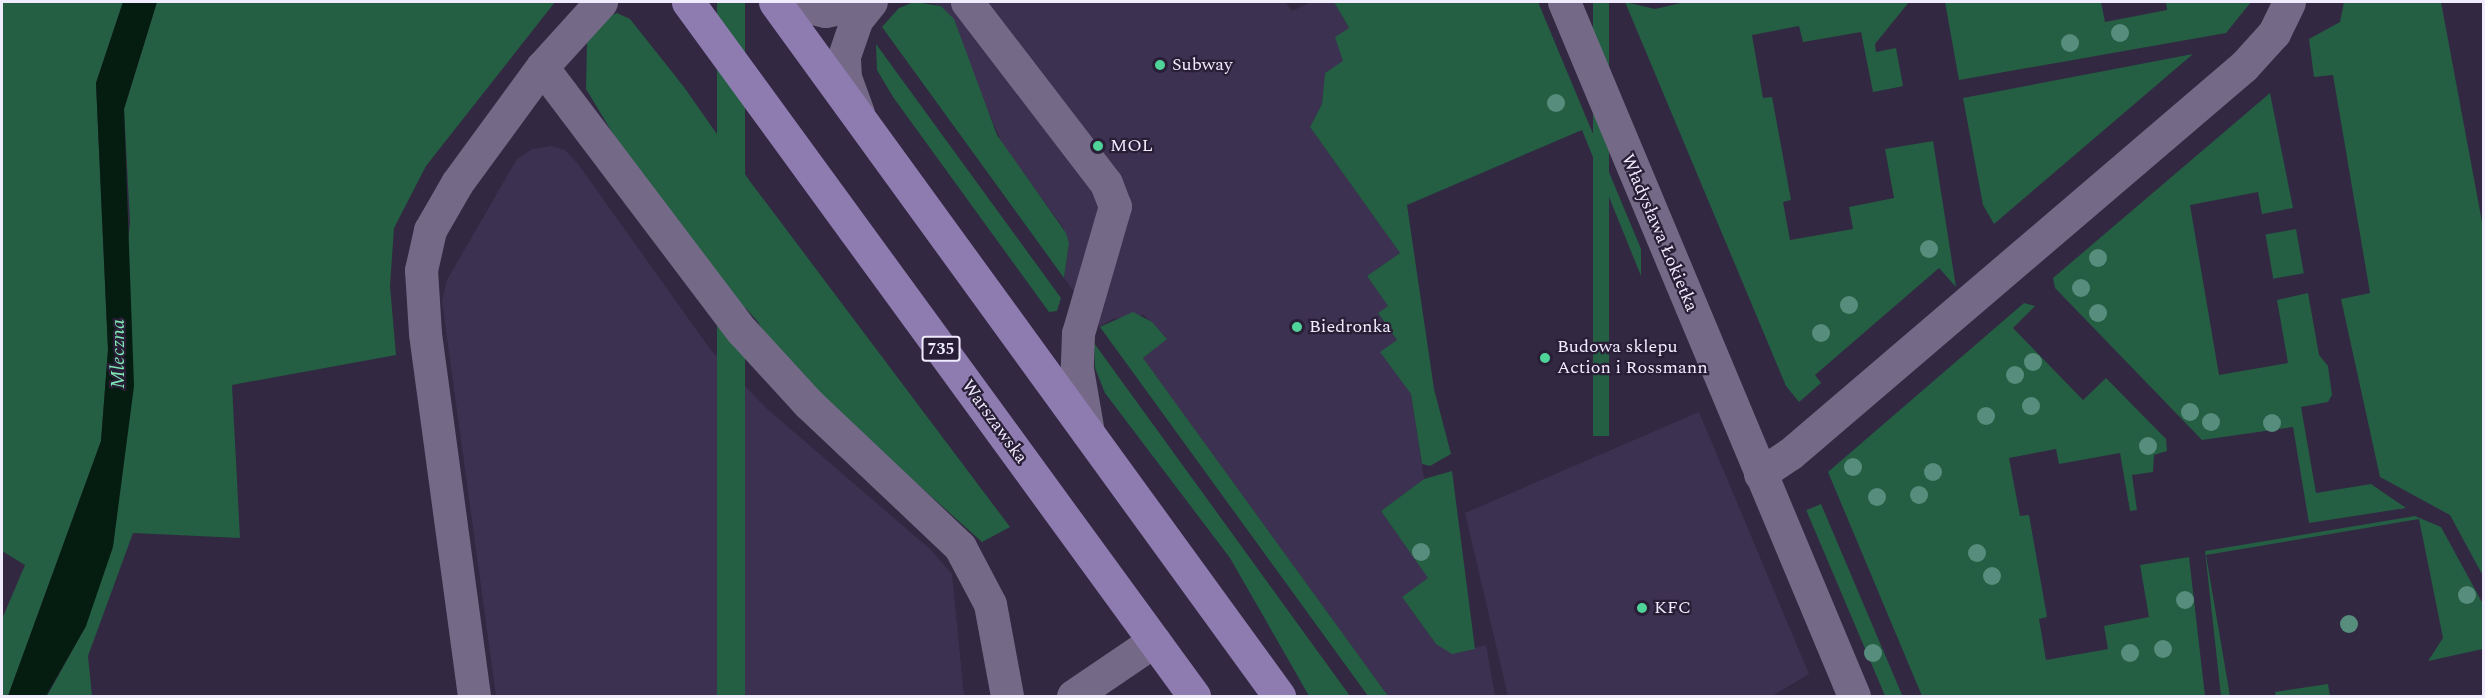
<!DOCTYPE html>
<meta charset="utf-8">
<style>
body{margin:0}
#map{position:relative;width:2485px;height:698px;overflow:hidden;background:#322842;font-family:Spectral,serif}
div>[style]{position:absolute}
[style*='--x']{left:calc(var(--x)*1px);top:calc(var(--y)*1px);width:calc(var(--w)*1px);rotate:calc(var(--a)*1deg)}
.built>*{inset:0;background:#3d3151}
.green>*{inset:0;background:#245e43;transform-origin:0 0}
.water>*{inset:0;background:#051c11}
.minor>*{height:33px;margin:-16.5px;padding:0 16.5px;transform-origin:16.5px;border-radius:16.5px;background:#746a87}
.major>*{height:33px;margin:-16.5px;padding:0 16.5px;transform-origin:16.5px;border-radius:16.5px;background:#8e7bb0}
.trees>*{width:18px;height:18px;margin:-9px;border-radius:50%;background:#578d7c}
.dots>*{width:16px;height:16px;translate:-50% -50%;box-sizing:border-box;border:3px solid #281f37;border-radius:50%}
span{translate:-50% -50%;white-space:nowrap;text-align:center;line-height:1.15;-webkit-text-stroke:4.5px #281f37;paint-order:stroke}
.shield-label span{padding:2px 4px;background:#281f37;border:2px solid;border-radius:4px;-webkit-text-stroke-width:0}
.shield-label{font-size:16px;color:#f1ecfd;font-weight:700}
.poi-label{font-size:18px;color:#f1ecfd}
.left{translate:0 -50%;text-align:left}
.street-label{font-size:18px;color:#f1ecfd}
.water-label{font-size:20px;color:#7fe9b4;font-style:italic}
.frame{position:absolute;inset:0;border:3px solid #f1ecfd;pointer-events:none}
</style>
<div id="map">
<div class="built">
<i style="clip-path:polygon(927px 2px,1285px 2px,1292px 11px,1311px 2px,1334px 2px,1349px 29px,1343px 62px,1325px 73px,1322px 104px,1310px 127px,1400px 253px,1367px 276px,1388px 306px,1378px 314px,1397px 340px,1411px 394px,1424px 479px,1381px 511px,1429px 578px,1402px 597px,1436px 644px,1461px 652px,1486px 645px,1495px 696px,1388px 696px,1142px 357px,1167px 338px,1144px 315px,1112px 319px,1100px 327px,1064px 278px,1069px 243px,1063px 227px,1004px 147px,941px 6px)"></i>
<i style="clip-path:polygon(551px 146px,565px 150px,578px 164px,710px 349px,766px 408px,930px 549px,952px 574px,964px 696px,496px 696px,442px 301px,447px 280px,517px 159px,532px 149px)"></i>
<i style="clip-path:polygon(1699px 412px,1809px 674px,1772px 696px,1508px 696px,1465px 513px)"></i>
</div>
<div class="green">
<i style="clip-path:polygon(2px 2px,123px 2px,96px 83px,108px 350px,101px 441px,8px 696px,2px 696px,2px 619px,25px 565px,2px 551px)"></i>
<i style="clip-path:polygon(157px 2px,555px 2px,426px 166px,394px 228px,390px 286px,396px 355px,232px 385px,240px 538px,133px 533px,88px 656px,92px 696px,47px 696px,86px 626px,130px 223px,124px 109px)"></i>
<i style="left:717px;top:2px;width:28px;height:858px"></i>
<i style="clip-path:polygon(914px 2px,941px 6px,954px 19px,997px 135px,1066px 233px,1069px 243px,1064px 278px,882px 27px,899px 8px)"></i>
<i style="clip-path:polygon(1334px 2px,1538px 2px,1641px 249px,1641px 276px,1582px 130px,1407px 205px,1434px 389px,1451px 454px,1430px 466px,1422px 464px,1411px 394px,1380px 352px,1397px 340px,1378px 313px,1388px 306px,1367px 276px,1400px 253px,1310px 127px,1322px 104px,1325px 73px,1343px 61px,1335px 37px,1349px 28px)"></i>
<i style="left:1593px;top:2px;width:16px;height:434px"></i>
<i style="clip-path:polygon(1625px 2px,1655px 9px,1685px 2px,1909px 2px,1875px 44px,1876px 52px,1896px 48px,1903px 86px,1899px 87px,1873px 92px,1861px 32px,1803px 42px,1799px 26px,1752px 35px,1763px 98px,1772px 97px,1791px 200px,1783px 202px,1790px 240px,1853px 229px,1849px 207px,1894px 198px,1885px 149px,1933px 141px,1956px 287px,1939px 268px,1815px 375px,1821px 383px,1799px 402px,1786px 386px)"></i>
<i style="clip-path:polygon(1945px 2px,2101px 2px,2105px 22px,2167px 10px,2166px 2px,2251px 2px,2226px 33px,1959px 80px)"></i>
<i style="clip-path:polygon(2344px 2px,2441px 2px,2483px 227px,2483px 576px,2450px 515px,2380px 477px,2341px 299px,2370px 293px,2333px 75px,2314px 77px,2309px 39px,2340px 22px)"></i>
<i style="clip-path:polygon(617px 13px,630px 19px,684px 87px,749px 180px,1010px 527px,982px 542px,777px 358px,758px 322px,702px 258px,615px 137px,586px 89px,587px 43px,602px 19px)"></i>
<i style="clip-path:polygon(876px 44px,1061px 298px,1057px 311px,1049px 312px,893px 97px,877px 70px)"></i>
<i style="clip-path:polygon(2193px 54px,1994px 224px,1983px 205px,1963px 98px)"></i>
<i style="clip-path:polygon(2270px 93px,2293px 208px,2262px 214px,2258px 192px,2190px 205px,2219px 375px,2288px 363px,2277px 300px,2308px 293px,2319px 355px,2328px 366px,2332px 395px,2328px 402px,2301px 407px,2316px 493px,2371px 484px,2406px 508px,2309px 523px,2293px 427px,2202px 440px,2055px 288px,2053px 278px)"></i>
<i style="left:2296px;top:229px;width:45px;height:31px;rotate:80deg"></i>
<i style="clip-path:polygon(2024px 303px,2035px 306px,2013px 328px,2083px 400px,2106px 378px,2166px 439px,2167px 451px,2154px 455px,2153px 472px,2132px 475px,2137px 510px,2130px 511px,2120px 453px,2059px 464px,2056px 449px,2009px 458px,2020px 516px,2029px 515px,2047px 617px,2039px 619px,2046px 660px,2108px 649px,2104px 626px,2149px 617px,2140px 565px,2189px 557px,2205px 696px,1922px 696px,1828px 472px)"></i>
<i style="clip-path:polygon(1133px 312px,1152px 322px,1167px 339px,1143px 358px,1388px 696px,1368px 696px,1100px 327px)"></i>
<i style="clip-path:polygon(1094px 343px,1350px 696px,1309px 696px,1230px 558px,1105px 393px,1095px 368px)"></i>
<i style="clip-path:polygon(1452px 471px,1475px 649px,1452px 654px,1436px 644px,1402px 597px,1428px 578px,1381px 511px,1424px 479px)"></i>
<i style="left:1821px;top:504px;width:208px;height:16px;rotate:67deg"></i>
<i style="clip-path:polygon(2415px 516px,2441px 527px,2483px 604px,2483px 649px,2428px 661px,2443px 638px,2419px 519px,2206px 555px,2230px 696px,2221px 696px,2205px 551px)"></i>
<i style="clip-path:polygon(2328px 684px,2330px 696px,2276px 696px,2275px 692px)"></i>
</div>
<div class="water">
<i style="clip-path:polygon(123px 2px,157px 2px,124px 109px,134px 386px,113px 547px,86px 626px,46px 696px,8px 696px,101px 441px,108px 350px,96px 83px)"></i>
</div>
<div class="minor">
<i style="--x:786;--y:2;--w:40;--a:13"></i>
<i style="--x:825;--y:11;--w:44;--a:-11.8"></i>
<i style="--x:967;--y:2;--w:228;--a:52.5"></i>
<i style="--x:1106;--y:183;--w:25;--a:69"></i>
<i style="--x:1115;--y:206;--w:132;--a:106.2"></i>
<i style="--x:1078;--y:333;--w:36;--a:92"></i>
<i style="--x:1077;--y:369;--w:65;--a:80.2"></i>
<i style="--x:1564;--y:2;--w:752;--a:67.32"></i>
<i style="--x:542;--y:67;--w:331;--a:52.9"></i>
<i style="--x:742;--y:331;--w:99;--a:47.5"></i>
<i style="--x:809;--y:404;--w:208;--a:43.4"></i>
<i style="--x:960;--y:547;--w:64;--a:62.2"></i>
<i style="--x:990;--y:604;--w:94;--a:79.5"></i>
<i style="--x:858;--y:113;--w:37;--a:-110"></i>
<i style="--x:845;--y:78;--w:22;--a:-93"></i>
<i style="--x:844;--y:56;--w:39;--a:-71"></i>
<i style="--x:857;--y:19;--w:22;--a:-51"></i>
<i style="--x:1760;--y:474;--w:36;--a:-34"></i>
<i style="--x:1790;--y:454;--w:597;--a:-40.52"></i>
<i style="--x:2244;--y:66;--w:45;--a:-47.7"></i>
<i style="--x:2274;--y:33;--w:34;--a:-64"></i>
<i style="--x:474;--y:696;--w:366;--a:-97.7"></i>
<i style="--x:425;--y:333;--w:63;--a:-93.6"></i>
<i style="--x:421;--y:270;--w:41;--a:-77.3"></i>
<i style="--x:430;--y:230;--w:54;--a:-60.1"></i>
<i style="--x:457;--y:183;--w:144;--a:-53.8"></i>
<i style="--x:542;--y:67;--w:88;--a:-47.8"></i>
<i style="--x:1073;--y:696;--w:98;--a:-34.2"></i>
</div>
<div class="major">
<i style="--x:688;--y:2;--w:859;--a:53.9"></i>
<i style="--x:775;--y:2;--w:858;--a:54.01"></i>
</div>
<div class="trees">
<i style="left:2120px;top:33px"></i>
<i style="left:2070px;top:43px"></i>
<i style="left:1556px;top:103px"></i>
<i style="left:1929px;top:249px"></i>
<i style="left:2098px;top:258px"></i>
<i style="left:2081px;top:288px"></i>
<i style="left:1849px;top:305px"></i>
<i style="left:2098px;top:313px"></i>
<i style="left:1821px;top:333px"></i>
<i style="left:2033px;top:362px"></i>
<i style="left:2015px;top:375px"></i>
<i style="left:2031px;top:406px"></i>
<i style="left:2190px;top:412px"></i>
<i style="left:1986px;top:416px"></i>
<i style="left:2211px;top:422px"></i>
<i style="left:2272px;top:423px"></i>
<i style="left:2148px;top:446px"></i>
<i style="left:1853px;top:467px"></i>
<i style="left:1933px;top:472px"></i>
<i style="left:1919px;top:495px"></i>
<i style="left:1877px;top:497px"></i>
<i style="left:1421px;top:552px"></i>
<i style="left:1977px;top:553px"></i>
<i style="left:1992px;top:576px"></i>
<i style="left:2467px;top:595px"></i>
<i style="left:2185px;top:600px"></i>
<i style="left:2349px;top:624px"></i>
<i style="left:2163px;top:649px"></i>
<i style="left:1873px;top:653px"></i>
<i style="left:2130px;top:653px"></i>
</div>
<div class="dots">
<i style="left:1160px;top:65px;background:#50d398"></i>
<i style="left:1098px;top:146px;background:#50d398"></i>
<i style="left:1297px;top:327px;background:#50d398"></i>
<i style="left:1545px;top:358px;background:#50d398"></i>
<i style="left:1642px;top:608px;background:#50d398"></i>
</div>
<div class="shield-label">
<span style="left:941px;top:349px">735</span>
</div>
<div class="poi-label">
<span class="left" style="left:1172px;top:65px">Subway</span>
<span class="left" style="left:1110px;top:146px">MOL</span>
<span class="left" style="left:1309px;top:327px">Biedronka</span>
<span class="left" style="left:1557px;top:358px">Budowa sklepu<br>Action i Rossmann</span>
<span class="left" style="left:1654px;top:608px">KFC</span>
</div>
<div class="street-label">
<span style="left:1659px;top:233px;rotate:67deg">Władysława Łokietka</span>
<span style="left:994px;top:422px;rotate:54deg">Warszawska</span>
</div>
<div class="water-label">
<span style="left:118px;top:354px;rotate:-90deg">Mleczna</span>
</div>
<div class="frame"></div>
</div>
